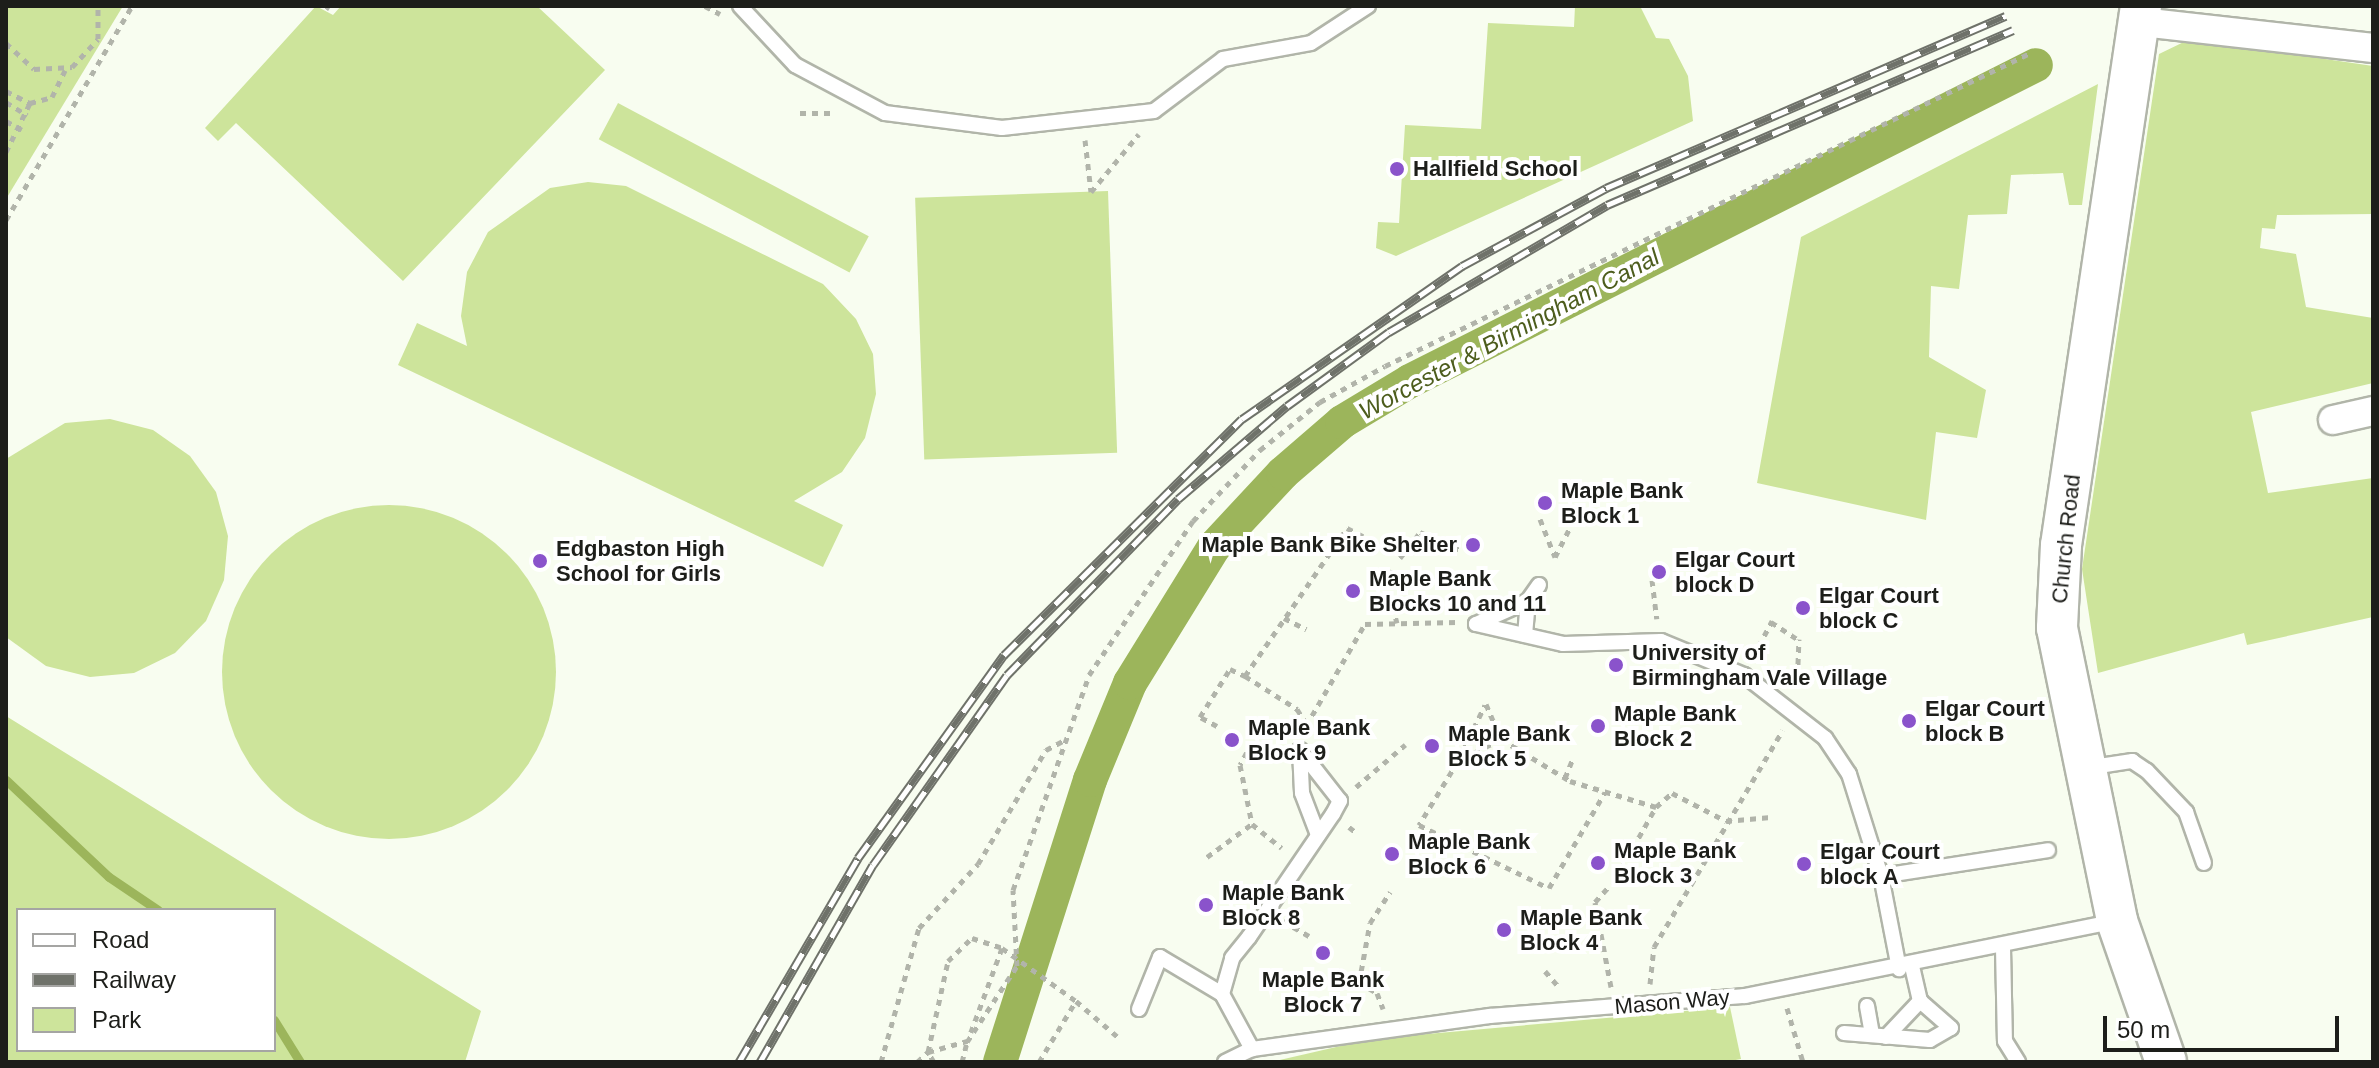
<!DOCTYPE html>
<style>
body{margin:0}
#map{position:relative;width:2379px;height:1068px;overflow:hidden;background:#f8fdf0;font-family:Arial,sans-serif}
div>[style]{position:absolute}
[style*='--x']{left:calc(var(--x)*1px);top:calc(var(--y)*1px);width:calc(var(--w)*1px);rotate:calc(var(--a)*1deg)}
.green>*{inset:0;background:#cde49b;transform-origin:0 0}
.round{border-radius:50%}
.stream>*{height:9px;margin:-4.5px;padding:0 4.5px;transform-origin:4.5px;border-radius:4.5px;background:#9cb55b}
.canal>*{height:34px;margin:-17px;padding:0 17px;transform-origin:17px;border-radius:17px;background:#9cb55b}
.path>*{height:5px;margin-top:-2.5px;transform-origin:0;background:repeating-linear-gradient(90deg,#b1b4aa 0 6px,transparent 0 12px)}
.roads{filter:drop-shadow(2px 0 #b1b5a9) drop-shadow(-2px 0 #b1b5a9) drop-shadow(0 2px #b1b5a9) drop-shadow(0 -2px #b1b5a9)}
.service>*{height:14px;margin:-7px;padding:0 7px;transform-origin:7px;border-radius:7px;background:#fff}
.minor>*{height:28px;margin:-14px;padding:0 14px;transform-origin:14px;border-radius:14px;background:#fff}
.secondary>*{height:40px;margin:-20px;padding:0 20px;transform-origin:20px;border-radius:20px;background:#fff}
.rail>*{height:9px;margin-top:-4.5px;transform-origin:0;background:repeating-linear-gradient(90deg,#fff 0 18px,#6f726a 0 36px);box-sizing:border-box;border-block:2px solid #6f726a}
.path-bridge>*{height:5px;margin-top:-2.5px;transform-origin:0;background:repeating-linear-gradient(90deg,#b1b4aa 0 6px,transparent 0 12px)}
.dots>*{width:22px;height:22px;translate:-50% -50%;box-sizing:border-box;border:4px solid #fff;border-radius:50%}
span{translate:-50% -50%;white-space:nowrap;text-align:center;line-height:1.15;-webkit-text-stroke:8px #fff;paint-order:stroke}
.poi-label{font-size:22px;color:#1d1e1a;font-weight:700}
.left{translate:0 -50%;text-align:left}
.right{translate:-100% -50%;text-align:right}
.street-label{font-size:22px;color:#1d1e1a}
.water-label{font-size:24px;color:#4d5d1d;font-style:italic}
.frame{position:absolute;inset:0;border:8px solid #1d1e1a;pointer-events:none}
.legend{position:absolute;left:16px;top:908px;width:260px;height:144px;box-sizing:border-box;background:#fff;border:2px solid #a5a5a3;margin:0;padding:10px 14px;list-style:none;font-size:24px;color:#1d1e1a}
.legend li{display:flex;align-items:center;gap:16px;height:40px}
.legend b{width:40px;border:2px solid #a5a5a3}
.scale{position:absolute;left:2103px;top:1016px;width:236px;height:36px;box-sizing:border-box;border:4px solid #1d1e1a;border-top:0;padding-left:10px;font-size:24px;line-height:28px;white-space:nowrap;color:#1d1e1a;-webkit-text-stroke:6px #fff;paint-order:stroke}
</style>
<div id="map">
<div class="green">
<i style="clip-path:polygon(6px 6px,123px 6px,6px 199px)"></i>
<i style="clip-path:polygon(316px 6px,333px 15px,341px 6px,537px 6px,605px 70px,403px 281px,236px 123px,218px 141px,205px 128px)"></i>
<i style="clip-path:polygon(1575px 6px,1641px 8px,1656px 38px,1669px 39px,1688px 76px,1693px 121px,1396px 256px,1376px 248px,1378px 222px,1399px 223px,1405px 125px,1481px 129px,1488px 23px,1574px 27px)"></i>
<i style="clip-path:polygon(2190px 39px,2373px 66px,2373px 214px,2277px 215px,2275px 229px,2262px 228px,2260px 248px,2296px 254px,2306px 307px,2373px 318px,2373px 383px,2251px 412px,2268px 493px,2373px 478px,2373px 617px,2247px 645px,2244px 633px,2098px 673px,2082px 569px,2159px 54px)"></i>
<i style="clip-path:polygon(2098px 84px,2082px 205px,2069px 205px,2063px 173px,2011px 175px,2007px 214px,1968px 215px,1959px 289px,1931px 286px,1929px 357px,1986px 390px,1977px 438px,1936px 432px,1926px 520px,1757px 483px,1801px 237px)"></i>
<i style="left:618px;top:103px;width:284px;height:41px;rotate:28deg"></i>
<i style="clip-path:polygon(588px 182px,626px 186px,823px 284px,856px 319px,873px 354px,876px 394px,865px 438px,842px 472px,794px 501px,843px 525px,823px 567px,398px 365px,417px 323px,467px 346px,461px 316px,467px 272px,488px 232px,550px 188px)"></i>
<i style="left:1108px;top:191px;width:262px;height:193px;rotate:88deg"></i>
<i style="clip-path:polygon(110px 419px,153px 430px,190px 456px,216px 492px,228px 536px,224px 580px,206px 621px,175px 653px,134px 673px,90px 677px,46px 666px,6px 637px,6px 459px,65px 423px)"></i>
<i class="round" style="left:222px;top:505px;width:334px;height:334px"></i>
<i style="clip-path:polygon(evenodd,6px 716px,481px 1011px,465px 1062px,6px 1062px,6px 716px,18px 910px,274px 910px,274px 1050px,18px 1050px,18px 910px)"></i>
<i style="clip-path:polygon(1730px 1007px,1741px 1059px,1725px 1062px,1271px 1062px,1371px 1039px)"></i>
</div>
<div class="stream">
<i style="--x:6;--y:780;--w:141;--a:43.3"></i>
<i style="--x:109;--y:877;--w:59;--a:34"></i>
<i style="--x:274;--y:1020;--w:49;--a:58.2"></i>
</div>
<div class="canal">
<i style="--x:1000;--y:1062;--w:296;--a:-72.3"></i>
<i style="--x:1090;--y:780;--w:105;--a:-67.6"></i>
<i style="--x:1130;--y:683;--w:160;--a:-58.3"></i>
<i style="--x:1214;--y:547;--w:101;--a:-47"></i>
<i style="--x:1283;--y:473;--w:78;--a:-40.8"></i>
<i style="--x:1342;--y:422;--w:79;--a:-31.1"></i>
<i style="--x:1410;--y:381;--w:701;--a:-26.78"></i>
</div>
<div class="path">
<i style="--x:705;--y:6;--w:17;--a:28"></i>
<i style="--x:326;--y:9;--w:4;--a:-56"></i>
<i style="--x:6;--y:43;--w:38;--a:43"></i>
<i style="--x:34;--y:69;--w:38;--a:-3"></i>
<i style="--x:72;--y:67;--w:38;--a:-47"></i>
<i style="--x:98;--y:39;--w:33;--a:-90"></i>
<i style="--x:6;--y:91;--w:27;--a:27"></i>
<i style="--x:30;--y:103;--w:23;--a:-15"></i>
<i style="--x:52;--y:97;--w:30;--a:-64"></i>
<i style="--x:6;--y:102;--w:25;--a:32"></i>
<i style="--x:800;--y:113;--w:36;--a:0"></i>
<i style="--x:6;--y:121;--w:18;--a:29"></i>
<i style="--x:1085;--y:140;--w:52;--a:83.4"></i>
<i style="--x:6;--y:152;--w:55;--a:-63.9"></i>
<i style="--x:1091;--y:192;--w:75;--a:-50.4"></i>
<i style="--x:6;--y:220;--w:248;--a:-59.5"></i>
<i style="--x:1540;--y:519;--w:41;--a:68.5"></i>
<i style="--x:1555;--y:557;--w:35;--a:-63"></i>
<i style="--x:1400;--y:558;--w:33;--a:-52"></i>
<i style="--x:1420;--y:532;--w:44;--a:24.2"></i>
<i style="--x:1393;--y:570;--w:14;--a:115"></i>
<i style="--x:1387;--y:583;--w:41;--a:76"></i>
<i style="--x:1652;--y:580;--w:39;--a:83"></i>
<i style="--x:1284;--y:618;--w:25;--a:27"></i>
<i style="--x:1771;--y:622;--w:33;--a:33"></i>
<i style="--x:1753;--y:657;--w:41;--a:-62.2"></i>
<i style="--x:1245;--y:676;--w:62;--a:32.4"></i>
<i style="--x:1297;--y:709;--w:17;--a:57"></i>
<i style="--x:1306;--y:723;--w:49;--a:170.5"></i>
<i style="--x:1258;--y:731;--w:38;--a:118"></i>
<i style="--x:1240;--y:765;--w:60;--a:78.5"></i>
<i style="--x:1252;--y:824;--w:38;--a:39"></i>
<i style="--x:1797;--y:688;--w:49;--a:-87.7"></i>
<i style="--x:1486;--y:704;--w:38;--a:67"></i>
<i style="--x:1501;--y:739;--w:81;--a:31.3"></i>
<i style="--x:1570;--y:781;--w:90;--a:16.8"></i>
<i style="--x:1656;--y:807;--w:21;--a:-41"></i>
<i style="--x:1672;--y:793;--w:61;--a:27.4"></i>
<i style="--x:1726;--y:821;--w:45;--a:-5.1"></i>
<i style="--x:1217;--y:726;--w:19;--a:-152"></i>
<i style="--x:1200;--y:717;--w:57;--a:-58"></i>
<i style="--x:1230;--y:669;--w:17;--a:25"></i>
<i style="--x:1245;--y:676;--w:180;--a:-55.4"></i>
<i style="--x:1347;--y:528;--w:18;--a:27"></i>
<i style="--x:1306;--y:726;--w:118;--a:-60"></i>
<i style="--x:1365;--y:624;--w:92;--a:-1.2"></i>
<i style="--x:1501;--y:739;--w:48;--a:152.9"></i>
<i style="--x:1458;--y:761;--w:75;--a:121.4"></i>
<i style="--x:1419;--y:825;--w:144;--a:25.9"></i>
<i style="--x:1549;--y:888;--w:111;--a:-59.7"></i>
<i style="--x:1448;--y:761;--w:10;--a:0"></i>
<i style="--x:1458;--y:761;--w:62;--a:-64.3"></i>
<i style="--x:1565;--y:778;--w:22;--a:-68"></i>
<i style="--x:1356;--y:787;--w:65;--a:-40.6"></i>
<i style="--x:1349;--y:827;--w:11;--a:38"></i>
<i style="--x:1207;--y:857;--w:56;--a:-36.3"></i>
<i style="--x:1621;--y:869;--w:71;--a:-60.6"></i>
<i style="--x:1283;--y:921;--w:30;--a:30"></i>
<i style="--x:1338;--y:970;--w:45;--a:30.5"></i>
<i style="--x:1377;--y:993;--w:17;--a:69"></i>
<i style="--x:1545;--y:971;--w:23;--a:49"></i>
<i style="--x:1359;--y:983;--w:61;--a:-79.6"></i>
<i style="--x:1370;--y:923;--w:37;--a:-57"></i>
<i style="--x:1650;--y:984;--w:37;--a:-84"></i>
<i style="--x:1654;--y:947;--w:252;--a:-59.3"></i>
<i style="--x:1611;--y:987;--w:86;--a:-100.7"></i>
<i style="--x:1595;--y:902;--w:24;--a:-48"></i>
<i style="--x:1787;--y:1008;--w:56;--a:73.5"></i>
<i style="--x:881;--y:1062;--w:139;--a:-74.2"></i>
<i style="--x:919;--y:928;--w:87;--a:-47.3"></i>
<i style="--x:978;--y:864;--w:133;--a:-59.2"></i>
<i style="--x:1046;--y:750;--w:19;--a:-28"></i>
<i style="--x:917;--y:1062;--w:15;--a:-42"></i>
<i style="--x:928;--y:1052;--w:93;--a:-77.6"></i>
<i style="--x:948;--y:961;--w:33;--a:-44"></i>
<i style="--x:972;--y:938;--w:32;--a:18"></i>
<i style="--x:1002;--y:948;--w:90;--a:110.3"></i>
<i style="--x:934;--y:1062;--w:12;--a:-121"></i>
<i style="--x:928;--y:1052;--w:41;--a:-15.8"></i>
<i style="--x:962;--y:1062;--w:21;--a:-76"></i>
<i style="--x:967;--y:1042;--w:91;--a:-56.7"></i>
<i style="--x:1017;--y:966;--w:76;--a:-93"></i>
<i style="--x:1013;--y:890;--w:228;--a:-70.5"></i>
<i style="--x:1089;--y:675;--w:186;--a:-56"></i>
<i style="--x:1193;--y:521;--w:98;--a:-46.7"></i>
<i style="--x:1260;--y:450;--w:77;--a:-38.7"></i>
<i style="--x:1320;--y:402;--w:74;--a:-29"></i>
<i style="--x:1385;--y:366;--w:717;--a:-25.89"></i>
<i style="--x:1039;--y:1062;--w:71;--a:-58.8"></i>
<i style="--x:1076;--y:1001;--w:57;--a:40.7"></i>
</div>
<div class="roads">
<div class="service">
<i style="--x:740;--y:6;--w:81;--a:47"></i>
<i style="--x:795;--y:65;--w:102;--a:28.1"></i>
<i style="--x:885;--y:113;--w:118;--a:7.3"></i>
<i style="--x:1002;--y:128;--w:153;--a:-6.4"></i>
<i style="--x:1154;--y:111;--w:86;--a:-37"></i>
<i style="--x:1223;--y:59;--w:89;--a:-10.3"></i>
<i style="--x:1311;--y:43;--w:68;--a:-33"></i>
<i style="--x:1539;--y:585;--w:19;--a:125"></i>
<i style="--x:1528;--y:601;--w:57;--a:156.1"></i>
<i style="--x:1476;--y:624;--w:89;--a:12.9"></i>
<i style="--x:1563;--y:644;--w:98;--a:-1.8"></i>
<i style="--x:1661;--y:641;--w:90;--a:22.3"></i>
<i style="--x:1744;--y:675;--w:103;--a:37.9"></i>
<i style="--x:1825;--y:738;--w:43;--a:56.3"></i>
<i style="--x:1849;--y:774;--w:107;--a:72.6"></i>
<i style="--x:1881;--y:876;--w:95;--a:79"></i>
<i style="--x:1525;--y:635;--w:34;--a:-85"></i>
<i style="--x:2086;--y:768;--w:47;--a:-8.7"></i>
<i style="--x:2132;--y:761;--w:18;--a:34"></i>
<i style="--x:2147;--y:771;--w:57;--a:46.4"></i>
<i style="--x:2186;--y:812;--w:54;--a:70.6"></i>
<i style="--x:1881;--y:876;--w:169;--a:-8.8"></i>
<i style="--x:2003;--y:948;--w:93;--a:88.8"></i>
<i style="--x:2005;--y:1041;--w:25;--a:58"></i>
<i style="--x:1222;--y:994;--w:37;--a:-74"></i>
<i style="--x:1232;--y:958;--w:27;--a:-51"></i>
<i style="--x:1249;--y:937;--w:149;--a:-55.7"></i>
<i style="--x:1333;--y:814;--w:15;--a:-62"></i>
<i style="--x:1340;--y:801;--w:65;--a:-128.1"></i>
<i style="--x:1300;--y:750;--w:43;--a:87.3"></i>
<i style="--x:1302;--y:793;--w:45;--a:69.1"></i>
<i style="--x:1867;--y:1006;--w:29;--a:80"></i>
<i style="--x:1139;--y:1009;--w:56;--a:-68"></i>
<i style="--x:1160;--y:957;--w:72;--a:30.8"></i>
<i style="--x:1222;--y:994;--w:63;--a:61.4"></i>
<i style="--x:1844;--y:1033;--w:86;--a:4.7"></i>
<i style="--x:1930;--y:1040;--w:24;--a:-30"></i>
<i style="--x:1951;--y:1028;--w:41;--a:-138.9"></i>
<i style="--x:1920;--y:1001;--w:35;--a:-103"></i>
<i style="--x:1886;--y:1037;--w:50;--a:-46.6"></i>
<i style="--x:1225;--y:1062;--w:30;--a:-26"></i>
<i style="--x:1252;--y:1049;--w:240;--a:-7.9"></i>
<i style="--x:1490;--y:1016;--w:256;--a:-4.5"></i>
<i style="--x:1745;--y:996;--w:379;--a:-11.4"></i>
</div>
<div class="minor">
<i style="--x:2141;--y:22;--w:233;--a:6.4"></i>
<i style="--x:2333;--y:420;--w:41;--a:-12.7"></i>
</div>
<div class="secondary">
<i style="--x:2141;--y:6;--w:545;--a:98.44"></i>
<i style="--x:2061;--y:545;--w:83;--a:92.8"></i>
<i style="--x:2057;--y:628;--w:299;--a:78.4"></i>
<i style="--x:2117;--y:921;--w:149;--a:70.8"></i>
</div>
</div>
<div class="rail">
<i style="--x:739;--y:1062;--w:236;--a:-59.7"></i>
<i style="--x:858;--y:858;--w:250;--a:-54.3"></i>
<i style="--x:1004;--y:655;--w:335;--a:-44.8"></i>
<i style="--x:1242;--y:419;--w:268;--a:-34.8"></i>
<i style="--x:1462;--y:266;--w:164;--a:-28.4"></i>
<i style="--x:1606;--y:188;--w:435;--a:-23.3"></i>
<i style="--x:760;--y:1062;--w:227;--a:-60.2"></i>
<i style="--x:873;--y:865;--w:232;--a:-54.8"></i>
<i style="--x:1007;--y:675;--w:245;--a:-45.8"></i>
<i style="--x:1178;--y:499;--w:143;--a:-40.5"></i>
<i style="--x:1287;--y:406;--w:126;--a:-36"></i>
<i style="--x:1389;--y:332;--w:252;--a:-30.2"></i>
<i style="--x:1607;--y:205;--w:442;--a:-23.3"></i>
</div>
<div class="path-bridge">
<i style="--x:1002;--y:948;--w:91;--a:35.6"></i>
</div>
<div class="dots">
<i style="left:1397px;top:169px;background:#8a53cb"></i>
<i style="left:1545px;top:503px;background:#8a53cb"></i>
<i style="left:1473px;top:545px;background:#8a53cb"></i>
<i style="left:540px;top:561px;background:#8a53cb"></i>
<i style="left:1659px;top:572px;background:#8a53cb"></i>
<i style="left:1353px;top:591px;background:#8a53cb"></i>
<i style="left:1803px;top:608px;background:#8a53cb"></i>
<i style="left:1616px;top:665px;background:#8a53cb"></i>
<i style="left:1909px;top:721px;background:#8a53cb"></i>
<i style="left:1598px;top:726px;background:#8a53cb"></i>
<i style="left:1232px;top:740px;background:#8a53cb"></i>
<i style="left:1432px;top:746px;background:#8a53cb"></i>
<i style="left:1392px;top:854px;background:#8a53cb"></i>
<i style="left:1598px;top:863px;background:#8a53cb"></i>
<i style="left:1804px;top:864px;background:#8a53cb"></i>
<i style="left:1206px;top:905px;background:#8a53cb"></i>
<i style="left:1504px;top:930px;background:#8a53cb"></i>
<i style="left:1323px;top:953px;background:#8a53cb"></i>
</div>
<div class="poi-label">
<span class="left" style="left:1413px;top:169px">Hallfield School</span>
<span class="left" style="left:1561px;top:503px">Maple Bank<br>Block 1</span>
<span class="right" style="left:1457px;top:545px">Maple Bank Bike Shelter</span>
<span class="left" style="left:556px;top:561px">Edgbaston High<br>School for Girls</span>
<span class="left" style="left:1675px;top:572px">Elgar Court<br>block D</span>
<span class="left" style="left:1369px;top:591px">Maple Bank<br>Blocks 10 and 11</span>
<span class="left" style="left:1819px;top:608px">Elgar Court<br>block C</span>
<span class="left" style="left:1632px;top:665px">University of<br>Birmingham Vale Village</span>
<span class="left" style="left:1925px;top:721px">Elgar Court<br>block B</span>
<span class="left" style="left:1614px;top:726px">Maple Bank<br>Block 2</span>
<span class="left" style="left:1248px;top:740px">Maple Bank<br>Block 9</span>
<span class="left" style="left:1448px;top:746px">Maple Bank<br>Block 5</span>
<span class="left" style="left:1408px;top:854px">Maple Bank<br>Block 6</span>
<span class="left" style="left:1614px;top:863px">Maple Bank<br>Block 3</span>
<span class="left" style="left:1820px;top:864px">Elgar Court<br>block A</span>
<span class="left" style="left:1222px;top:905px">Maple Bank<br>Block 8</span>
<span class="left" style="left:1520px;top:930px">Maple Bank<br>Block 4</span>
<span style="left:1323px;top:992px">Maple Bank<br>Block 7</span>
</div>
<div class="street-label">
<span style="left:2066px;top:539px;rotate:-84deg">Church Road</span>
<span style="left:1672px;top:1002px;rotate:-5deg">Mason Way</span>
</div>
<div class="water-label">
<span style="left:1509px;top:334px;rotate:-28deg">Worcester &amp; Birmingham Canal</span>
</div>
<div class="frame"></div>
<ul class="legend">
<li><b style="height:10px;background:#fff"></b>Road</li>
<li><b style="height:10px;background:#6f726a"></b>Railway</li>
<li><b style="height:22px;background:#cde49b"></b>Park</li>
</ul>
<div class="scale">50 m</div>
</div>
